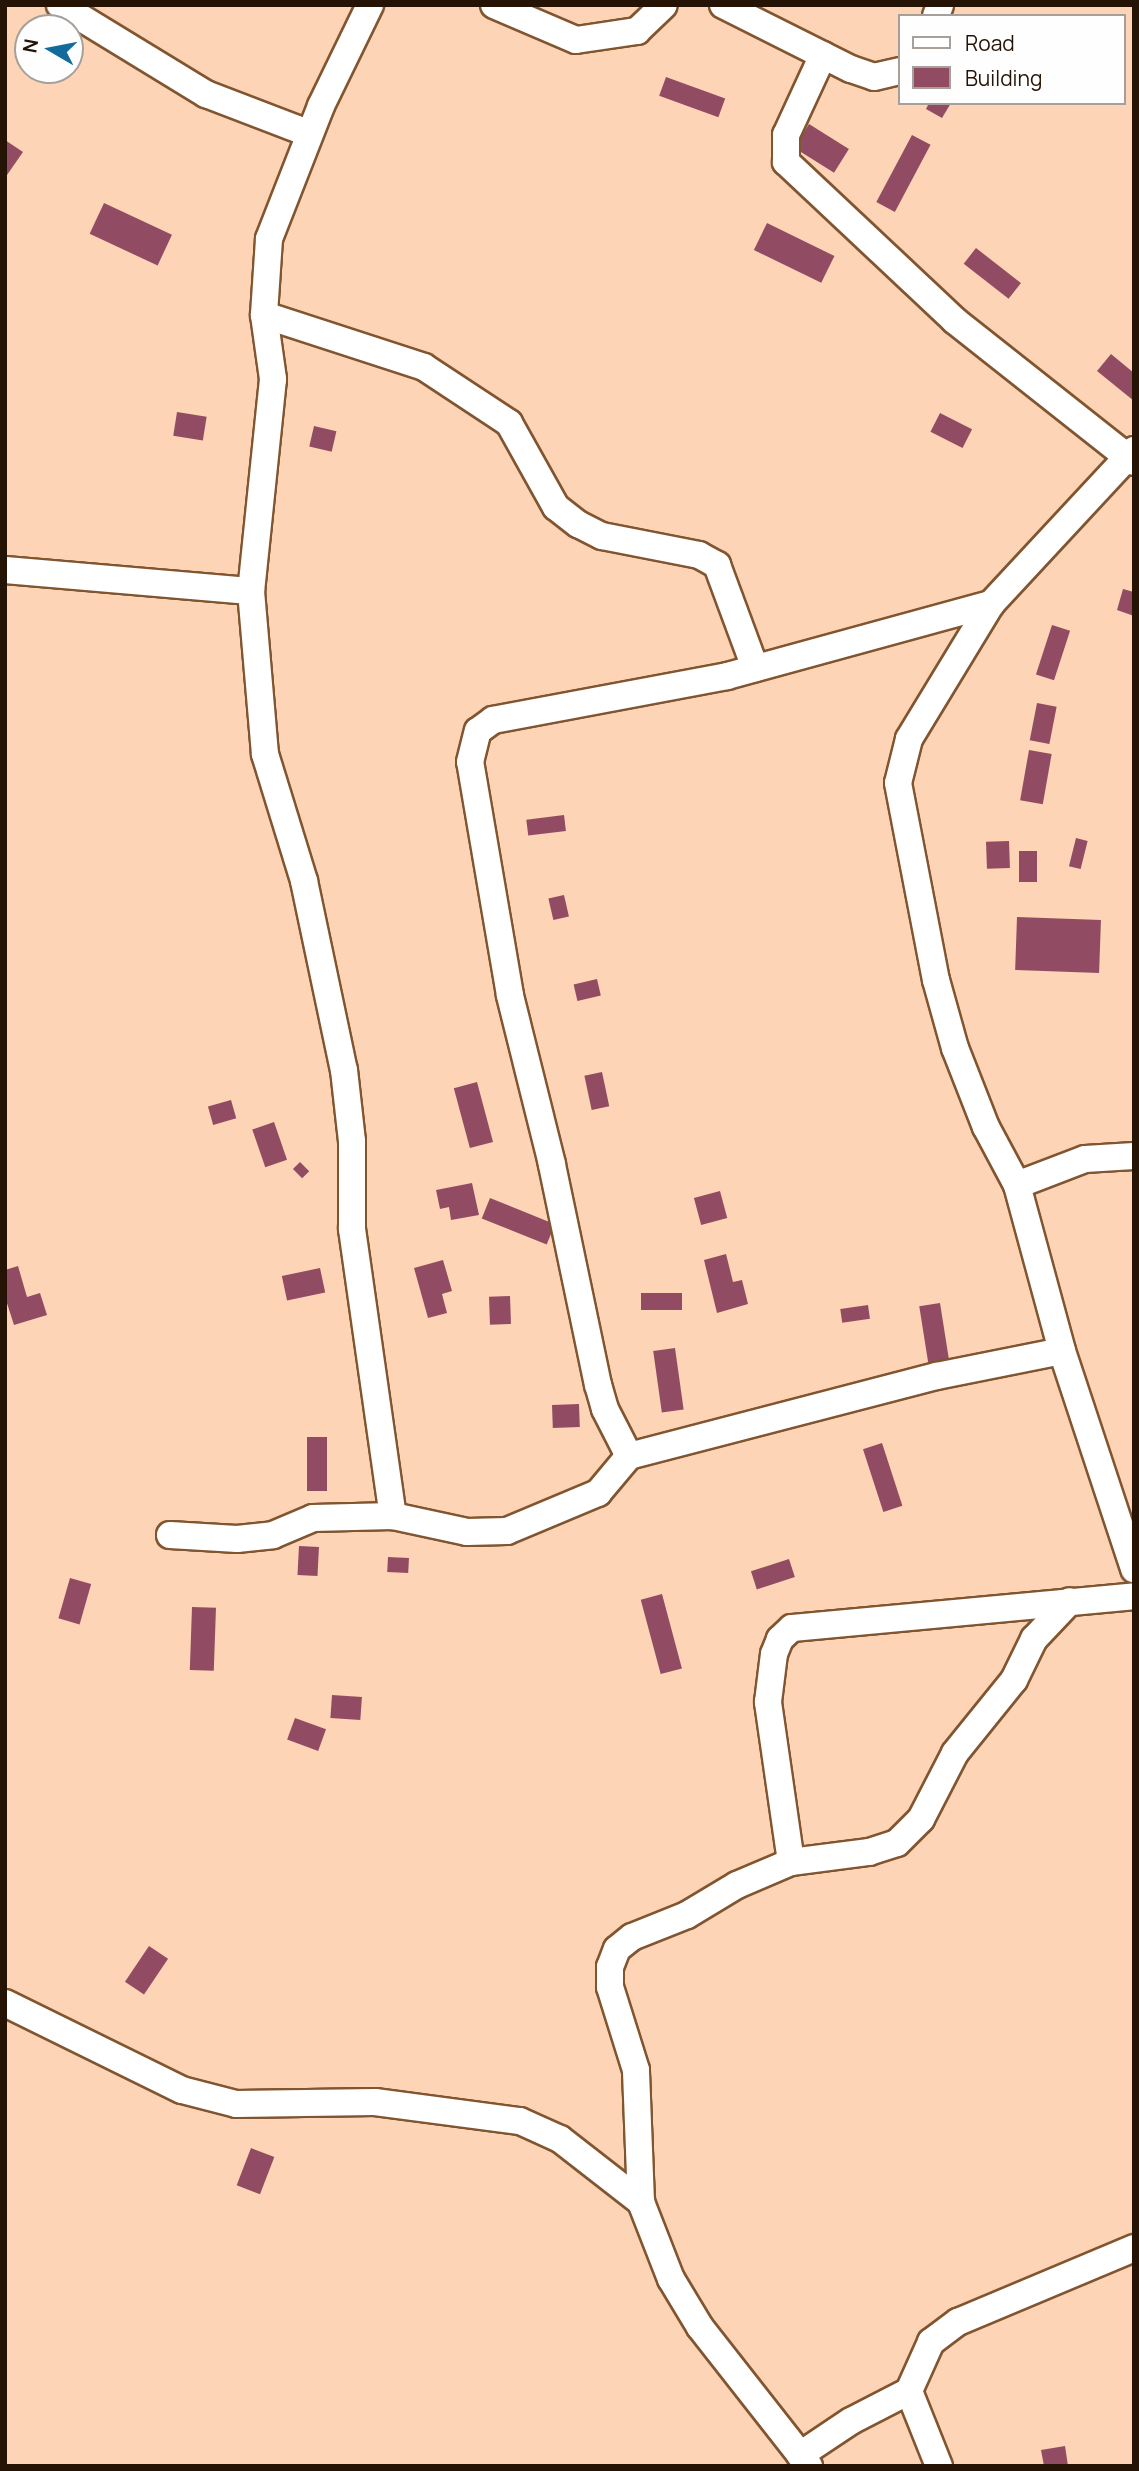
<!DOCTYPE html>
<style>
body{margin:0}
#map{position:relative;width:1139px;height:2471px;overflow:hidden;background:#fdd4b5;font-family:Manrope,sans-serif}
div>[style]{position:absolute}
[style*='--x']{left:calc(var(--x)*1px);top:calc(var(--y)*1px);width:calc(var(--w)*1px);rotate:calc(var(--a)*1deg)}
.building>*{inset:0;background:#914c63;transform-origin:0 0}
.roads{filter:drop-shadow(2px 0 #805530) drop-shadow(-2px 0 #805530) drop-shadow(0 2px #805530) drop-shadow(0 -2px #805530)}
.minor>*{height:26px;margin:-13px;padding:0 13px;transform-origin:13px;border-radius:13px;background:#fff}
span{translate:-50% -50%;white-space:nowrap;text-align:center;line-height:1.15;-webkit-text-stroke:7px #fefefe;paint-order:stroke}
.frame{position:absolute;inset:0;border:7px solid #251405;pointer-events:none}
.legend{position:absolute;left:898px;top:14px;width:228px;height:91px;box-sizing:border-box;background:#fefefe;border:2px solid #a7a09a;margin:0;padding:9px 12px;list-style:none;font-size:21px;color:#251405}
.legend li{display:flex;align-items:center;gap:14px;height:35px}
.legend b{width:35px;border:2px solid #a7a09a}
.north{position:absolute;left:14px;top:14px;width:70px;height:70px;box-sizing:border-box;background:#fefefe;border:2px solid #a7a09a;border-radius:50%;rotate:280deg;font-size:19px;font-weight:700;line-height:28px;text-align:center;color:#251405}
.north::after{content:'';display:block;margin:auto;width:24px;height:32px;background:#136b9b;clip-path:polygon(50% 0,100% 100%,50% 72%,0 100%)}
</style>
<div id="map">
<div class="building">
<i style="left:666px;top:77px;width:63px;height:20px;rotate:20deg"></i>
<i style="clip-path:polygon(929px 103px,951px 103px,942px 118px,926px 109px)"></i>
<i style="left:809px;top:124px;width:47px;height:28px;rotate:32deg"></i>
<i style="left:912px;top:135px;width:21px;height:76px;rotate:28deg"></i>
<i style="clip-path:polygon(5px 140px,23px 152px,7px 175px,5px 174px)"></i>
<i style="left:104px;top:203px;width:75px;height:34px;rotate:25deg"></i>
<i style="left:767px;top:223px;width:75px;height:30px;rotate:26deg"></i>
<i style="left:976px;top:248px;width:57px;height:20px;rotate:38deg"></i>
<i style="clip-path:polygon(1111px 354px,1134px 373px,1134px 401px,1097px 371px)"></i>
<i style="left:177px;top:412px;width:30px;height:24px;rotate:9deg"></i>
<i style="left:940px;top:413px;width:36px;height:21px;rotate:27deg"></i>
<i style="left:314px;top:426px;width:23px;height:21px;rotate:13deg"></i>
<i style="clip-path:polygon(1123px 589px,1134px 592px,1134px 616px,1117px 610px)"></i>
<i style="left:1052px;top:625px;width:19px;height:52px;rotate:18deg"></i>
<i style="left:1037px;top:703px;width:20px;height:38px;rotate:11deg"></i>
<i style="left:1029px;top:750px;width:23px;height:51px;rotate:10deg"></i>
<i style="left:564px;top:815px;width:16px;height:38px;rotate:83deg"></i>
<i style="left:1076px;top:838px;width:12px;height:29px;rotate:14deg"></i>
<i style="left:1009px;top:841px;width:27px;height:23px;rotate:88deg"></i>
<i style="left:1019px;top:851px;width:18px;height:31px"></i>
<i style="left:564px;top:895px;width:22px;height:16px;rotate:77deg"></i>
<i style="left:1017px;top:917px;width:84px;height:53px;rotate:2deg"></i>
<i style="left:597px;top:979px;width:17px;height:24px;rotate:77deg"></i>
<i style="left:602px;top:1072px;width:35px;height:18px;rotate:78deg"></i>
<i style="left:477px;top:1082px;width:62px;height:24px;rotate:75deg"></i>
<i style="left:231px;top:1100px;width:19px;height:24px;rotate:74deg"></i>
<i style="left:274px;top:1122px;width:40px;height:23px;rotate:71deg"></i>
<i style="left:300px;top:1162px;width:13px;height:10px;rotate:45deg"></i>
<i style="clip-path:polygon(472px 1183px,479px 1215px,451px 1220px,449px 1207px,440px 1209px,436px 1190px)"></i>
<i style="left:720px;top:1191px;width:28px;height:27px;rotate:75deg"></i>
<i style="left:490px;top:1198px;width:70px;height:22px;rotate:22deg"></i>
<i style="clip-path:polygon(726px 1254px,733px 1282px,742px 1280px,748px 1304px,717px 1313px,704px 1260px)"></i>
<i style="clip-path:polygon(443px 1260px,452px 1291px,442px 1294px,447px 1313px,428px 1318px,414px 1268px)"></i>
<i style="clip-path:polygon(18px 1266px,27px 1297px,40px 1293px,47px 1315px,14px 1325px,5px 1297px,5px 1270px)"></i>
<i style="left:320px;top:1268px;width:25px;height:39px;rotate:78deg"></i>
<i style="left:682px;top:1293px;width:17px;height:41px;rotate:90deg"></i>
<i style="left:510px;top:1296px;width:28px;height:21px;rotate:88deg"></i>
<i style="left:940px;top:1303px;width:61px;height:21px;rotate:81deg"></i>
<i style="left:868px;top:1305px;width:14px;height:28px;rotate:82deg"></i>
<i style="left:675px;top:1348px;width:62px;height:22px;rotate:82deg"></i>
<i style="left:579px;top:1404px;width:23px;height:27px;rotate:88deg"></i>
<i style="left:307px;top:1437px;width:20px;height:54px"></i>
<i style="left:882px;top:1443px;width:66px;height:20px;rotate:72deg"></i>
<i style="left:299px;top:1546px;width:20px;height:29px;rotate:3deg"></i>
<i style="left:388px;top:1557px;width:21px;height:15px;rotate:3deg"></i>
<i style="left:789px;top:1559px;width:19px;height:40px;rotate:72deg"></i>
<i style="left:70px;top:1578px;width:22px;height:42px;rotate:16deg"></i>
<i style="left:662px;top:1594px;width:77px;height:22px;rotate:75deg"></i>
<i style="left:192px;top:1607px;width:24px;height:63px;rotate:2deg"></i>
<i style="left:332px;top:1695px;width:30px;height:23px;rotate:4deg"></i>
<i style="left:295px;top:1718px;width:33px;height:23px;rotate:20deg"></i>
<i style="left:149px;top:1946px;width:23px;height:43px;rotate:34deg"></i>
<i style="left:251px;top:2148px;width:25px;height:40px;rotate:21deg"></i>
<i style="clip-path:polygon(1065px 2446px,1068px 2466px,1044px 2466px,1041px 2450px)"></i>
</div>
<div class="roads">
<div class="minor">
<i style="--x:60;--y:5;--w:171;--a:31.4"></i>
<i style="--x:206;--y:94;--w:111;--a:21"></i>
<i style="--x:370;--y:5;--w:112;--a:115.9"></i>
<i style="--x:321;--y:106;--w:143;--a:111.4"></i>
<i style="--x:269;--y:239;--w:76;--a:93.8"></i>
<i style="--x:264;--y:315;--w:65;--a:82"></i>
<i style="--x:273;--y:379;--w:213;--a:95.9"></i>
<i style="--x:251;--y:591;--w:164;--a:85.1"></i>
<i style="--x:265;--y:754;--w:133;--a:72.9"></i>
<i style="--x:304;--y:881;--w:193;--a:78.1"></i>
<i style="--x:344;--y:1070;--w:71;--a:83.6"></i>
<i style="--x:352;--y:1141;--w:88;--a:90"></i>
<i style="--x:352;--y:1229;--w:290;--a:81.9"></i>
<i style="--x:494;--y:5;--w:89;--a:23.1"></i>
<i style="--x:576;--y:40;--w:62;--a:-8.4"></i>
<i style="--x:637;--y:31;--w:37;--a:-44"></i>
<i style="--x:723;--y:5;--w:143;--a:26.6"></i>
<i style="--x:851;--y:69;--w:24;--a:19"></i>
<i style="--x:874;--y:77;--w:26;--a:-13"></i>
<i style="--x:936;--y:16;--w:12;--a:-70"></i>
<i style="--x:823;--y:55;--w:88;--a:114.8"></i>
<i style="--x:786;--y:135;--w:27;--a:90"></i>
<i style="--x:786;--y:162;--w:231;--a:43.2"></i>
<i style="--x:954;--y:320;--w:229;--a:38.3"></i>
<i style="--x:264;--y:315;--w:168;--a:18"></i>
<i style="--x:424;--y:367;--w:102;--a:33.4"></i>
<i style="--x:509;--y:423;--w:96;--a:60.8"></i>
<i style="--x:556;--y:507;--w:28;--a:38"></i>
<i style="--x:578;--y:524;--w:27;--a:27"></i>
<i style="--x:602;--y:536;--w:99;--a:11.1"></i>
<i style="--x:699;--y:555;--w:21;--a:29"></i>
<i style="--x:717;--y:565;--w:110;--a:69.7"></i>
<i style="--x:1134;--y:450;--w:210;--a:132.9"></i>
<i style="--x:991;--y:604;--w:158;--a:121.3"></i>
<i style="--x:909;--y:739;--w:45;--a:104"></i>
<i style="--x:898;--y:783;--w:201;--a:79.1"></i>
<i style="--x:936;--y:980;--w:71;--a:74.4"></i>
<i style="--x:955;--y:1048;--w:85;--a:68.6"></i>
<i style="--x:986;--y:1127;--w:66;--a:61.9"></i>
<i style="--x:1017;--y:1185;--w:172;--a:74.8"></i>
<i style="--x:1062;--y:1351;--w:230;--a:71.7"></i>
<i style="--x:5;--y:570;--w:247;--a:4.9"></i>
<i style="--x:1017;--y:1185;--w:73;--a:-20.9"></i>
<i style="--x:1085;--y:1159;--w:49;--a:-3.5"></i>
<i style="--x:629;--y:1456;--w:318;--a:-14.6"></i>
<i style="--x:937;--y:1376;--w:127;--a:-11.3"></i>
<i style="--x:170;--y:1535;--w:67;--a:3.4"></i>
<i style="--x:237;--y:1539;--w:36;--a:-6"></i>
<i style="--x:273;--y:1535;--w:43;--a:-23"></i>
<i style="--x:313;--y:1518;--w:80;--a:-1.4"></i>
<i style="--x:393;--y:1516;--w:76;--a:12.2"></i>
<i style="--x:467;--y:1532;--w:40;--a:-1.4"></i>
<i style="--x:507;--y:1531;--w:99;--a:-22.7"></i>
<i style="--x:598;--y:1493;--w:48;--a:-50"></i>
<i style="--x:629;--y:1456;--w:53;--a:-117.1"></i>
<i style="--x:605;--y:1409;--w:25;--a:-106"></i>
<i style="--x:598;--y:1385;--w:226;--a:-101.8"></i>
<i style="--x:552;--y:1164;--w:174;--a:-104"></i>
<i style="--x:510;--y:995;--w:236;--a:-99.7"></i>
<i style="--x:470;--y:762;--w:32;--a:-76"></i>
<i style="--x:478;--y:731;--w:19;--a:-36"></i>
<i style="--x:493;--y:720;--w:238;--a:-10.6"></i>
<i style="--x:727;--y:676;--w:274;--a:-15.3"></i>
<i style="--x:791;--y:1862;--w:162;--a:-98.2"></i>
<i style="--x:768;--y:1702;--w:48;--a:-82.9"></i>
<i style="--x:774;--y:1654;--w:16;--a:-68"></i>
<i style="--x:780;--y:1639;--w:16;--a:-43"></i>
<i style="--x:792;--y:1628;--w:343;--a:-5.3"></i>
<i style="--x:5;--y:2003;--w:197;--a:26.2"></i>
<i style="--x:182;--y:2090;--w:56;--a:14.5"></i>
<i style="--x:236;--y:2104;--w:139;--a:-0.8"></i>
<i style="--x:375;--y:2102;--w:146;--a:7.5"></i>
<i style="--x:520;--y:2121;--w:44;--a:24.2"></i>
<i style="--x:560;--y:2139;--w:103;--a:37.9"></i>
<i style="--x:909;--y:2391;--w:81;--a:68.2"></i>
<i style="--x:800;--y:2455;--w:61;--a:-33.7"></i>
<i style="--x:851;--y:2421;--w:65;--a:-27.3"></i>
<i style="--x:909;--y:2391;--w:54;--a:-65.8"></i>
<i style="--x:931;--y:2342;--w:34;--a:-37"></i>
<i style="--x:958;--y:2322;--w:191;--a:-22.8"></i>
<i style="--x:809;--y:2466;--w:177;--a:-128.1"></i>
<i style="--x:700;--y:2327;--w:56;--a:-121.1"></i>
<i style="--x:671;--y:2279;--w:83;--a:-111.3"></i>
<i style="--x:641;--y:2202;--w:132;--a:-92.2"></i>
<i style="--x:636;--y:2070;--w:87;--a:-107.4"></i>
<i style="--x:610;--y:1987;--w:20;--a:-90"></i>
<i style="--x:610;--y:1967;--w:19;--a:-69"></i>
<i style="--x:617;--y:1949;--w:19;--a:-39"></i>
<i style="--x:632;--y:1937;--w:59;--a:-21.8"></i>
<i style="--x:687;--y:1915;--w:58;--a:-31"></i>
<i style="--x:737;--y:1885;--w:59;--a:-23.1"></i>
<i style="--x:791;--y:1862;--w:79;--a:-7.3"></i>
<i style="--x:869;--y:1852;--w:29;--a:-18"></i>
<i style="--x:897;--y:1843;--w:34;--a:-45"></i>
<i style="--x:921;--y:1819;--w:74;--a:-62.7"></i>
<i style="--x:955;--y:1753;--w:94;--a:-51.1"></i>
<i style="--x:1014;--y:1680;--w:46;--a:-64"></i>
<i style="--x:1034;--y:1639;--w:52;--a:-46.5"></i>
</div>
</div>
<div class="frame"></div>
<ul class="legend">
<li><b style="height:9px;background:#fff"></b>Road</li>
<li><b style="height:19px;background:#914c63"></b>Building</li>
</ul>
<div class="north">N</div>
</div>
